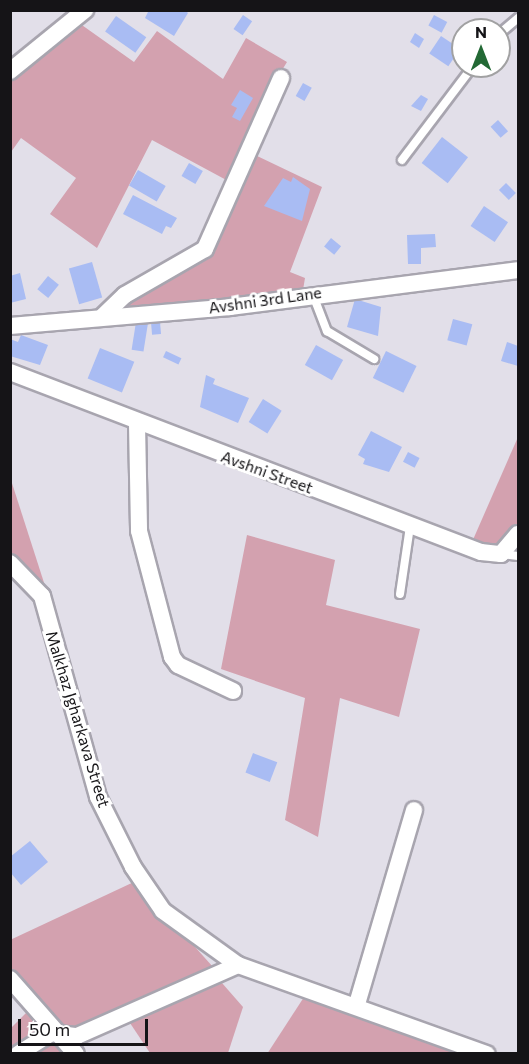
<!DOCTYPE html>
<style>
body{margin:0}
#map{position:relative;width:529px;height:1064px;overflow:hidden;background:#e2dfe9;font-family:Commissioner,sans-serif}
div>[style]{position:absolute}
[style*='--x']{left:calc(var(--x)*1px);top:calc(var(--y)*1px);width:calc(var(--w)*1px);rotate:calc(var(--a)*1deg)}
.green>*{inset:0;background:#d3a1af}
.building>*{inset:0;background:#a9bcf3;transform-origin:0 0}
.roads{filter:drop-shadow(2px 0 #a8a5af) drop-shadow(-2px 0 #a8a5af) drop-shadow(0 2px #a8a5af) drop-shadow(0 -2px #a8a5af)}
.service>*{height:8px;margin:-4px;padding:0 4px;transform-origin:4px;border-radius:4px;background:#fff}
.minor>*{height:16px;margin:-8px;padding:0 8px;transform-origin:8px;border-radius:8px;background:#fff}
span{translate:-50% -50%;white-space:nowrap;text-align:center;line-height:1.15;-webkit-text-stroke:6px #fff;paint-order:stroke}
.street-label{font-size:16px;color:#151417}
.frame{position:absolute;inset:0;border:12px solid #151417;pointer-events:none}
.north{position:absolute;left:451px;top:18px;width:60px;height:60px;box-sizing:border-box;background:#fff;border:2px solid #a1a1a2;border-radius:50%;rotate:0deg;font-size:16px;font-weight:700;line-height:24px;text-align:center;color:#151417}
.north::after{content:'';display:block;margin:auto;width:21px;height:27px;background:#236935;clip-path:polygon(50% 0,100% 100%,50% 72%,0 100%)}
.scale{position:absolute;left:18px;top:1019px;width:130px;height:27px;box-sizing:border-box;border:3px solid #151417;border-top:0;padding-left:8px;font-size:18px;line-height:21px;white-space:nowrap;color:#151417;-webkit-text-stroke:4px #fff;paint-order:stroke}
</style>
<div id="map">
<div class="green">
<i style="clip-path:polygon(79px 23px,134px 62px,157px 31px,223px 79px,246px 38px,287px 62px,257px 111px,230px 182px,152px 140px,97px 248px,50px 214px,76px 178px,21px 138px,11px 152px,11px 76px)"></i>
<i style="clip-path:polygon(251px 153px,322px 187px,290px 272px,305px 278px,303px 290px,117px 310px,208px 252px,222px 234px)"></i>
<i style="clip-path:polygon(518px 437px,518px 524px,496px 544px,472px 542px)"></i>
<i style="clip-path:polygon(10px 477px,47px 592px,11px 553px)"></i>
<i style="clip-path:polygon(247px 535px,335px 560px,326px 605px,420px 629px,399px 717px,340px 698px,318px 837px,285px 820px,305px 698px,221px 669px)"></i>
<i style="clip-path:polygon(136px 881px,213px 967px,71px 1033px,11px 971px,10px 940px)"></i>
<i style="clip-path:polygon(222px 983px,243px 1007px,228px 1053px,150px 1053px,128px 1020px)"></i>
<i style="clip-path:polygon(306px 994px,474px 1054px,267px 1054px)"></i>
<i style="clip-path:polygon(32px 1007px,69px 1054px,11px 1054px,11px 1028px)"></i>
</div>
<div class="building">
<i style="clip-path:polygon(149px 10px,185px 10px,188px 13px,174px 36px,145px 18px)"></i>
<i style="left:243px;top:15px;width:11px;height:17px;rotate:34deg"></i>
<i style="left:434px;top:15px;width:15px;height:12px;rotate:28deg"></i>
<i style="left:116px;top:16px;width:37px;height:19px;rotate:35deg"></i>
<i style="clip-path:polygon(415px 33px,424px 39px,419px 48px,410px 42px)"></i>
<i style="left:441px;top:36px;width:23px;height:21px;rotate:34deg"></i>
<i style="left:303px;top:83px;width:10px;height:15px;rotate:29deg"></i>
<i style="clip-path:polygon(240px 90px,253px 98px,240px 121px,232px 117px,237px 108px,231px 105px)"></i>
<i style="clip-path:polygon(421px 95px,428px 99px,421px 111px,411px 106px)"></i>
<i style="left:498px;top:120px;width:15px;height:10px;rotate:48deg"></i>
<i style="left:442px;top:137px;width:33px;height:33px;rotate:38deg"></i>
<i style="left:189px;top:163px;width:16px;height:15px;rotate:30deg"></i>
<i style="left:138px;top:170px;width:32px;height:18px;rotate:30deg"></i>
<i style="clip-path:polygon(293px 177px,310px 189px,302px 221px,264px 206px,283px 178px,291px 182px)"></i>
<i style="left:506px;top:183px;width:14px;height:10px;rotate:45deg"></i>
<i style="clip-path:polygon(133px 195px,177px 218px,171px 228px,166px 226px,162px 234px,123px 214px)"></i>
<i style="left:484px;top:206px;width:29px;height:24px;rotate:34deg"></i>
<i style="clip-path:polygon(435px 234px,436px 247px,421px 248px,421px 264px,408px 264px,407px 235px)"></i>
<i style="left:331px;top:238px;width:13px;height:11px;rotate:39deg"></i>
<i style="left:92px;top:262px;width:37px;height:24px;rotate:74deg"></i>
<i style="clip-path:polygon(20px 273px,26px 299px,10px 303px,10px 276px)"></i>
<i style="left:48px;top:276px;width:14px;height:17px;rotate:39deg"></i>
<i style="clip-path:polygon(355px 299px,381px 307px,378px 336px,347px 327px)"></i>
<i style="left:453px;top:319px;width:20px;height:22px;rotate:15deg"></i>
<i style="left:136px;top:322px;width:12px;height:28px;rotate:9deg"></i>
<i style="left:160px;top:322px;width:12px;height:9px;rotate:85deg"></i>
<i style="clip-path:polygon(21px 335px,48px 345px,40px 365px,10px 356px,10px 339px,18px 342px)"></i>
<i style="clip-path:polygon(507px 342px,518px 346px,518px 366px,501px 361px)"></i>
<i style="left:316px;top:345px;width:31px;height:23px;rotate:29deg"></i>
<i style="left:100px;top:348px;width:37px;height:33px;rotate:22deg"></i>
<i style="left:166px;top:351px;width:17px;height:7px;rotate:25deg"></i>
<i style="left:386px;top:351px;width:34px;height:30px;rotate:26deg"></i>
<i style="clip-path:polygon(206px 375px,215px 379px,213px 384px,249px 398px,238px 423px,200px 407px)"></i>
<i style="left:263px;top:399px;width:22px;height:27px;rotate:32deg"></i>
<i style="clip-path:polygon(371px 431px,402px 447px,389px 472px,363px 464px,365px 459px,358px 455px)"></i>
<i style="left:408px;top:452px;width:13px;height:11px;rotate:27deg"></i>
<i style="left:253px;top:753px;width:26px;height:21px;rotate:21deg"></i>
<i style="clip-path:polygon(30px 841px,48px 862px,21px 885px,10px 872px,10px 857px)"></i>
</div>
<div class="roads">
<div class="service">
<i style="--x:499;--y:34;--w:25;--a:-40"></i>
<i style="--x:402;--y:160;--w:118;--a:-52.9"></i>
<i style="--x:313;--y:295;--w:39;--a:69"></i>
<i style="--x:327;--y:331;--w:55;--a:30.8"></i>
<i style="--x:502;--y:554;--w:16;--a:7"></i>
<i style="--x:400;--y:594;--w:69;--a:-81.6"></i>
</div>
<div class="minor">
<i style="--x:10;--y:71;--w:97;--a:-39.1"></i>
<i style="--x:103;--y:316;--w:30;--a:-44"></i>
<i style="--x:125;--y:295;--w:92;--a:-29.9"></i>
<i style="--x:205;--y:249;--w:187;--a:-66"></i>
<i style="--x:10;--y:326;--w:221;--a:-4.9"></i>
<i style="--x:230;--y:307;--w:290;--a:-7.3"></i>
<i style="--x:10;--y:372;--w:504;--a:20.92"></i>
<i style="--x:481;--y:552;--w:20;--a:6"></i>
<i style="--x:501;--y:554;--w:26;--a:-50"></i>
<i style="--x:137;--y:424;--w:107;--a:88.9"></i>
<i style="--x:139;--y:531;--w:130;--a:75.3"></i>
<i style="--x:172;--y:657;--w:10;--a:53"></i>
<i style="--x:178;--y:665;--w:61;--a:25.3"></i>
<i style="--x:10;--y:563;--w:46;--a:45.9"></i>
<i style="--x:42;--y:596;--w:209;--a:74.4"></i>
<i style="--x:98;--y:797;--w:78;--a:63.4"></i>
<i style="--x:133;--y:867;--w:53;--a:55.7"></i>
<i style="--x:163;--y:911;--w:92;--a:35.8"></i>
<i style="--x:238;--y:965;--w:264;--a:19.7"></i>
<i style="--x:10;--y:979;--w:100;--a:48.7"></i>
<i style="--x:357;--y:1004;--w:202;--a:-73.6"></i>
<i style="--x:18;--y:1054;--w:39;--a:-32"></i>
<i style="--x:51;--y:1033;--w:26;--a:7"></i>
<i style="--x:77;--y:1036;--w:176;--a:-23.8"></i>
</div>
</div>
<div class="street-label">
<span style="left:265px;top:300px;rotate:-8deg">Avshni 3rd Lane</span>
<span style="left:267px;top:472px;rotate:20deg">Avshni Street</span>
<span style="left:78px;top:719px;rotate:73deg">Malkhaz Jgharkava Street</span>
</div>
<div class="frame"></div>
<div class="north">N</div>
<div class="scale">50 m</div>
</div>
